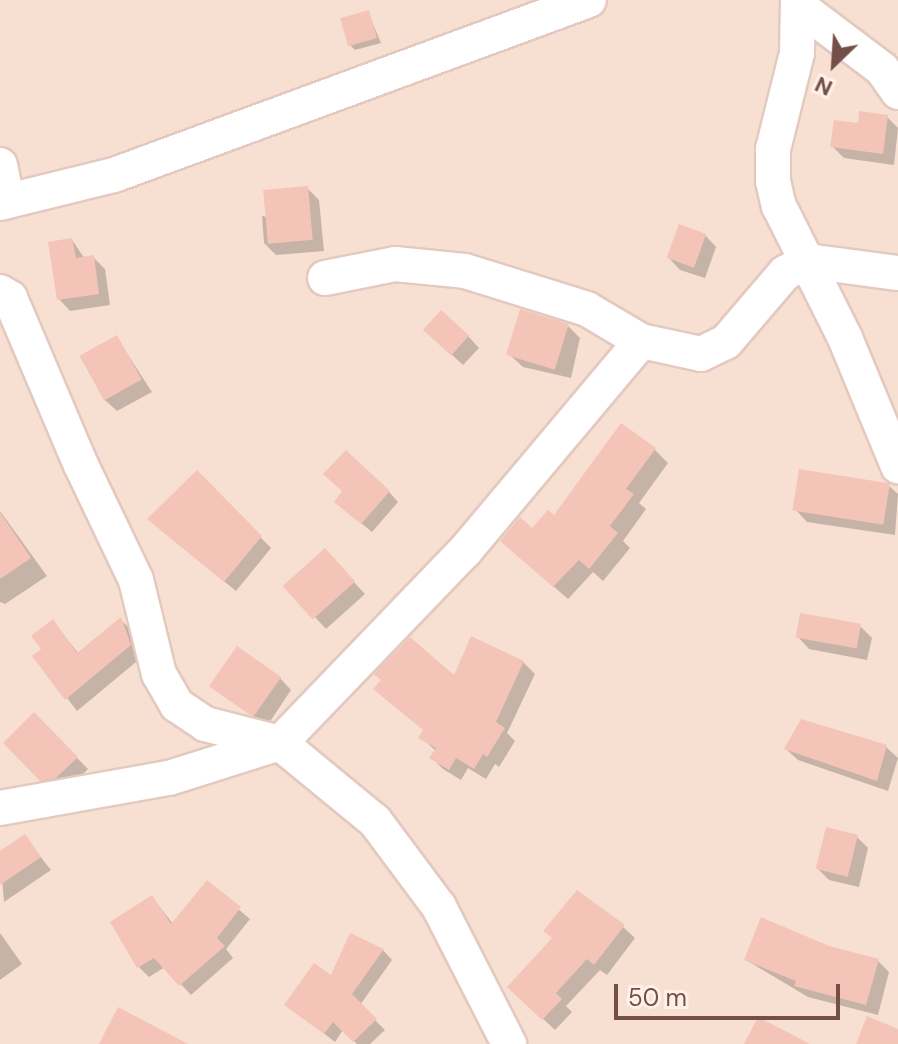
<!DOCTYPE html>
<style>
body{margin:0}
#map{position:relative;width:898px;height:1044px;overflow:hidden;background:#fdede0;font-family:"DM Sans",sans-serif}
div>[style]{position:absolute}
[style*='--x']{left:calc(var(--x)*1px);top:calc(var(--y)*1px);width:calc(var(--w)*1px);rotate:calc(var(--a)*1deg)}
.residential>*{inset:0;background:#f7e0d1;transform-origin:0 0}
.shadow>*{inset:0;background:#0003}
.building>*{inset:0;background:#f3c4b7;transform-origin:0 0}
.roads{filter:drop-shadow(2px 0 #e3c9bf) drop-shadow(-2px 0 #e3c9bf) drop-shadow(0 2px #e3c9bf) drop-shadow(0 -2px #e3c9bf)}
.street>*{height:34px;margin:-17px;padding:0 17px;transform-origin:17px;border-radius:17px;background:#fff}
span{translate:-50% -50%;white-space:nowrap;text-align:center;line-height:1.15;-webkit-text-stroke:6px #fff1e7;paint-order:stroke}
.north{position:absolute;left:794px;top:24px;width:80px;height:80px;-webkit-text-stroke:6px #fff1e7;paint-order:stroke;rotate:205deg;font-size:22px;font-weight:700;line-height:32px;text-align:center;color:#744f47}
.north::after{content:'';display:block;margin:auto;width:28px;height:36px;background:#744f47;clip-path:polygon(50% 0,100% 100%,50% 72%,0 100%)}
.scale{position:absolute;left:614px;top:984px;width:226px;height:36px;box-sizing:border-box;border:4px solid #744f47;border-top:0;padding-left:10px;font-size:24px;line-height:28px;white-space:nowrap;color:#744f47;-webkit-text-stroke:6px #fff1e7;paint-order:stroke}
</style>
<div id="map">
<div class="residential">
<i style="left:0;top:0;width:898px;height:1044px"></i>
</div>
<div class="shadow">
<i style="clip-path:polygon(368px 12px,381px 43px,355px 50px,350px 45px)"></i>
<i style="clip-path:polygon(887px 117px,898px 128px,894px 165px,844px 158px,832px 146px,859px 125px)"></i>
<i style="clip-path:polygon(307px 188px,319px 200px,324px 251px,276px 255px,264px 243px,262px 216px,268px 217px)"></i>
<i style="clip-path:polygon(705px 235px,716px 247px,705px 278px,680px 270px,669px 258px)"></i>
<i style="clip-path:polygon(72px 240px,85px 259px,93px 257px,105px 269px,110px 305px,70px 311px,59px 299px)"></i>
<i style="clip-path:polygon(568px 326px,580px 338px,571px 378px,523px 367px,511px 356px)"></i>
<i style="clip-path:polygon(468px 336px,479px 348px,463px 365px,437px 341px)"></i>
<i style="clip-path:polygon(117px 338px,152px 392px,117px 411px,105px 400px)"></i>
<i style="clip-path:polygon(654px 449px,668px 463px,639px 503px,646px 509px,623px 541px,630px 548px,603px 581px,593px 572px,568px 599px,516px 554px,533px 531px)"></i>
<i style="clip-path:polygon(197px 473px,271px 548px,236px 591px,160px 529px)"></i>
<i style="clip-path:polygon(889px 486px,898px 494px,895px 535px,807px 522px,796px 510px)"></i>
<i style="clip-path:polygon(389px 492px,398px 502px,372px 532px,346px 511px)"></i>
<i style="clip-path:polygon(0 511px,47px 576px,5px 604px,0 602px)"></i>
<i style="clip-path:polygon(336px 563px,365px 594px,326px 629px,286px 586px)"></i>
<i style="clip-path:polygon(121px 620px,132px 631px,142px 657px,77px 711px,35px 656px,44px 650px,53px 622px,79px 654px)"></i>
<i style="clip-path:polygon(860px 626px,872px 638px,867px 660px,809px 649px,798px 637px)"></i>
<i style="clip-path:polygon(523px 662px,535px 674px,507px 733px,515px 741px,499px 767px,495px 764px,486px 779px,468px 768px,461px 780px,443px 769px,432px 758px,436px 751px,421px 737px,454px 678px)"></i>
<i style="clip-path:polygon(280px 678px,291px 690px,267px 726px,213px 686px)"></i>
<i style="clip-path:polygon(34px 715px,88px 769px,68px 789px,53px 791px,6px 743px)"></i>
<i style="clip-path:polygon(886px 747px,898px 758px,888px 791px,798px 760px,786px 749px)"></i>
<i style="clip-path:polygon(24px 836px,51px 870px,4px 902px,0 853px)"></i>
<i style="clip-path:polygon(857px 837px,868px 848px,859px 887px,829px 880px,818px 869px)"></i>
<i style="clip-path:polygon(207px 883px,250px 919px,226px 949px,233px 958px,191px 995px,165px 967px,149px 977px,139px 967px,152px 897px,173px 924px)"></i>
<i style="clip-path:polygon(623px 927px,635px 938px,607px 975px,600px 970px,566px 1006px,572px 1012px,555px 1030px,521px 998px)"></i>
<i style="clip-path:polygon(0 933px,22px 964px,0 980px)"></i>
<i style="clip-path:polygon(828px 947px,878px 961px,889px 972px,878px 1015px,808px 997px,746px 960px)"></i>
<i style="clip-path:polygon(383px 950px,392px 960px,360px 1005px,385px 1030px,370px 1044px,357px 1044px,343px 1030px,335px 1042px,287px 1005px)"></i>
</div>
<div class="building">
<i style="left:369px;top:10px;width:29px;height:30px;rotate:74deg"></i>
<i style="clip-path:polygon(859px 111px,888px 115px,883px 154px,830px 147px,834px 120px,858px 123px)"></i>
<i style="left:308px;top:186px;width:54px;height:45px;rotate:85deg"></i>
<i style="left:679px;top:224px;width:29px;height:36px;rotate:20deg"></i>
<i style="clip-path:polygon(72px 238px,76px 258px,94px 255px,99px 294px,57px 300px,48px 242px)"></i>
<i style="left:520px;top:309px;width:51px;height:48px;rotate:17deg"></i>
<i style="left:441px;top:310px;width:38px;height:27px;rotate:42deg"></i>
<i style="left:117px;top:335px;width:51px;height:43px;rotate:61deg"></i>
<i style="clip-path:polygon(621px 423px,656px 448px,626px 489px,634px 494px,610px 526px,618px 533px,589px 569px,579px 560px,553px 587px,500px 541px,520px 517px,532px 528px,548px 510px,554px 515px)"></i>
<i style="clip-path:polygon(346px 450px,390px 491px,361px 524px,334px 502px,342px 491px,323px 474px)"></i>
<i style="left:799px;top:469px;width:92px;height:42px;rotate:9deg"></i>
<i style="clip-path:polygon(197px 470px,262px 536px,224px 582px,147px 519px)"></i>
<i style="clip-path:polygon(0 512px,31px 558px,0 579px)"></i>
<i style="left:325px;top:548px;width:45px;height:57px;rotate:48deg"></i>
<i style="left:800px;top:613px;width:62px;height:25px;rotate:10deg"></i>
<i style="clip-path:polygon(121px 617px,131px 645px,65px 700px,32px 656px,41px 649px,31px 636px,53px 619px,77px 653px)"></i>
<i style="clip-path:polygon(471px 636px,524px 661px,496px 722px,505px 728px,487px 757px,483px 754px,474px 769px,456px 758px,449px 770px,429px 758px,436px 748px,418px 738px,423px 730px,373px 689px,381px 680px,374px 674px,410px 637px,454px 675px)"></i>
<i style="left:237px;top:646px;width:54px;height:49px;rotate:35deg"></i>
<i style="clip-path:polygon(34px 712px,78px 757px,56px 778px,40px 781px,3px 743px)"></i>
<i style="clip-path:polygon(801px 719px,887px 745px,877px 781px,784px 749px)"></i>
<i style="left:826px;top:827px;width:33px;height:43px;rotate:14deg"></i>
<i style="clip-path:polygon(25px 834px,41px 857px,0 885px,0 851px)"></i>
<i style="clip-path:polygon(207px 880px,241px 907px,217px 938px,225px 946px,179px 986px,154px 958px,137px 968px,110px 922px,152px 895px,171px 924px)"></i>
<i style="clip-path:polygon(577px 890px,625px 925px,594px 965px,587px 959px,556px 993px,562px 999px,542px 1020px,507px 987px,552px 938px,543px 931px)"></i>
<i style="clip-path:polygon(761px 917px,829px 946px,879px 959px,866px 1005px,794px 986px,796px 981px,744px 960px)"></i>
<i style="clip-path:polygon(350px 933px,384px 949px,352px 994px,377px 1019px,353px 1042px,333px 1022px,324px 1034px,284px 1005px,314px 963px,331px 975px)"></i>
<i style="clip-path:polygon(118px 1007px,188px 1044px,99px 1044px)"></i>
<i style="clip-path:polygon(867px 1016px,898px 1029px,898px 1044px,856px 1044px)"></i>
<i style="clip-path:polygon(758px 1017px,810px 1044px,744px 1044px)"></i>
</div>
<div class="roads">
<div class="street">
<i style="--x:798;--y:0;--w:53;--a:91.1"></i>
<i style="--x:797;--y:53;--w:99;--a:104"></i>
<i style="--x:773;--y:149;--w:32;--a:90"></i>
<i style="--x:773;--y:181;--w:26;--a:77"></i>
<i style="--x:779;--y:206;--w:148;--a:63.4"></i>
<i style="--x:845;--y:338;--w:139;--a:67.5"></i>
<i style="--x:800;--y:7;--w:103;--a:37.1"></i>
<i style="--x:882;--y:69;--w:28;--a:55"></i>
<i style="--x:0;--y:165;--w:37;--a:79"></i>
<i style="--x:0;--y:203;--w:117;--a:-13.8"></i>
<i style="--x:114;--y:175;--w:506;--a:-20.22"></i>
<i style="--x:325;--y:278;--w:71;--a:-11.3"></i>
<i style="--x:395;--y:264;--w:70;--a:5.7"></i>
<i style="--x:465;--y:271;--w:128;--a:17.3"></i>
<i style="--x:587;--y:309;--w:63;--a:30.7"></i>
<i style="--x:641;--y:341;--w:61;--a:12.2"></i>
<i style="--x:701;--y:354;--w:28;--a:-26"></i>
<i style="--x:726;--y:342;--w:91;--a:-49.5"></i>
<i style="--x:785;--y:273;--w:26;--a:-28"></i>
<i style="--x:808;--y:261;--w:91;--a:7.6"></i>
<i style="--x:0;--y:292;--w:12;--a:31"></i>
<i style="--x:10;--y:298;--w:181;--a:67"></i>
<i style="--x:81;--y:465;--w:127;--a:64.4"></i>
<i style="--x:136;--y:580;--w:97;--a:76.3"></i>
<i style="--x:159;--y:674;--w:36;--a:60"></i>
<i style="--x:177;--y:705;--w:34;--a:34"></i>
<i style="--x:205;--y:724;--w:77;--a:14.2"></i>
<i style="--x:280;--y:743;--w:123;--a:39.4"></i>
<i style="--x:375;--y:821;--w:107;--a:53.3"></i>
<i style="--x:439;--y:907;--w:154;--a:62.9"></i>
<i style="--x:0;--y:808;--w:172;--a:-10.1"></i>
<i style="--x:169;--y:778;--w:116;--a:-17.5"></i>
<i style="--x:280;--y:743;--w:267;--a:-46.1"></i>
<i style="--x:465;--y:551;--w:274;--a:-50"></i>
</div>
</div>
<div class="north">N</div>
<div class="scale">50 m</div>
</div>
